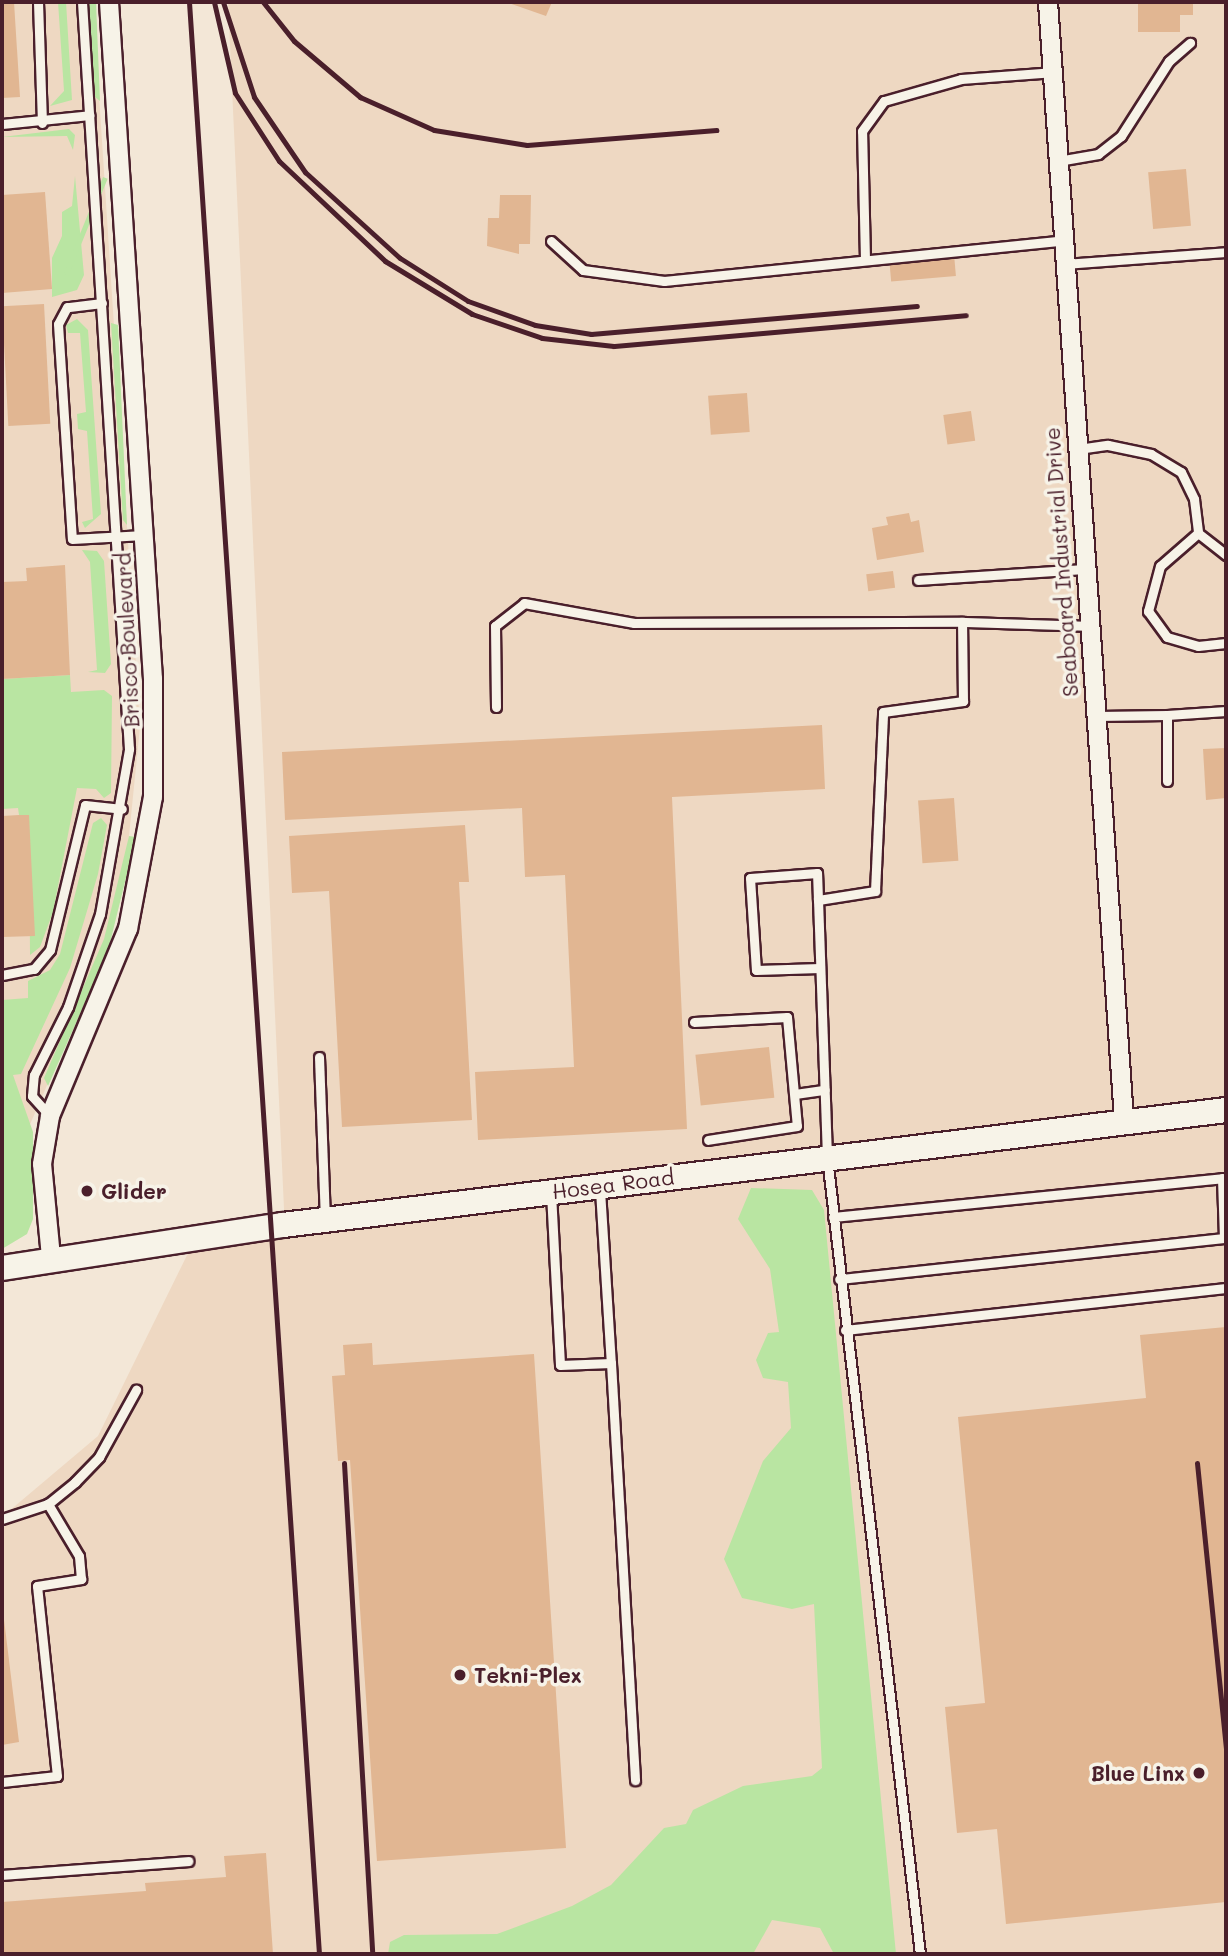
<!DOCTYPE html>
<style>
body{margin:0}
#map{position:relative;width:1228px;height:1956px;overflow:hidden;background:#f3e7d7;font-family:Mali,sans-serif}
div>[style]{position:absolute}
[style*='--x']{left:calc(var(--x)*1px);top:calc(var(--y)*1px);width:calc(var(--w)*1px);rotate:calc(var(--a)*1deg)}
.built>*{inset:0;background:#eed8c2}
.green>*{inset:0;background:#b9e5a2;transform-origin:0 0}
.building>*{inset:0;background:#e1b692;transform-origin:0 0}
.roads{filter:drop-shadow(2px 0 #4a1f2b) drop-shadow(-2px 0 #4a1f2b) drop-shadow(0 2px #4a1f2b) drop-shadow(0 -2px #4a1f2b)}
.lane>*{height:9px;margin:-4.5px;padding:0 4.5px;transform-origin:4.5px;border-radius:4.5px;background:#f7f3e8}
.street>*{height:18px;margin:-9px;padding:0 9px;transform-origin:9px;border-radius:9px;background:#f7f3e8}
.secondary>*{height:24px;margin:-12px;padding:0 12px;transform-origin:12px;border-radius:12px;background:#f7f3e8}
.rail>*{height:5px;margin:-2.5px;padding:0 2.5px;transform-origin:2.5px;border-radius:2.5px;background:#4a1f2b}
.dots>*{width:19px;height:19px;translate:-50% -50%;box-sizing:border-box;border:4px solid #f7f3e8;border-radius:50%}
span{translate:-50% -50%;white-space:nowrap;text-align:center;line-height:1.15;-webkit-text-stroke:7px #f7f3e8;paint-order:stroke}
.street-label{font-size:21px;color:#4a1f2b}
.poi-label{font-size:21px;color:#4a1f2b;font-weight:700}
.left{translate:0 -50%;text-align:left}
.right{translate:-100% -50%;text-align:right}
.frame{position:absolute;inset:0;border:4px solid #4a1f2b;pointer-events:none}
</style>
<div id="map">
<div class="built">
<i style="clip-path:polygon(2px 2px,93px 2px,140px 727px,125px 876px,96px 973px,28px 1129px,2px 1237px)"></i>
<i style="clip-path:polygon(228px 2px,1226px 2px,1226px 1954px,2px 1954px,2px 1517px,98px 1436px,194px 1241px,285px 1230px)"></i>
</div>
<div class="green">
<i style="clip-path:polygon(58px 2px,66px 2px,72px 100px,50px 106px,64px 91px)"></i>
<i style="clip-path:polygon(88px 2px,96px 2px,100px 101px,95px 97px)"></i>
<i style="clip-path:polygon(69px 129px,75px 135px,73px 150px,67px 136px,2px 137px)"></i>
<i style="clip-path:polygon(75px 176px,84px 275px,77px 290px,52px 297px,52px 258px,62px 236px,62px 212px,72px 206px)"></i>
<i style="left:103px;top:177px;width:5px;height:104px;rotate:22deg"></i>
<i style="clip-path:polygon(77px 319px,88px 330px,101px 514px,85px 528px,82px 522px,93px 519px,87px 431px,78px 429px,77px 414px,86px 412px,80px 333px,68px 333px,66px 325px)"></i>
<i style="clip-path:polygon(111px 323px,118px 325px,127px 525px,123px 520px)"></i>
<i style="clip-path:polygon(82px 550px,97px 551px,104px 561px,111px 664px,105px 673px,88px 672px,97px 670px,90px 562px)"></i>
<i style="clip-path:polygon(70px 675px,71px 692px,104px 690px,112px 696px,111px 793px,104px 798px,96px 789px,77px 788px,53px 912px,40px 947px,30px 955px,29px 815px,19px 815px,18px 808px,2px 809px,2px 816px,2px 679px)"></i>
<i style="clip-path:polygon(101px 818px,107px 825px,98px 874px,70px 968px,21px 1074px,13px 1075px,33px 1132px,33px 1219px,27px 1234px,2px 1249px,2px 1000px,28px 998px,28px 981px,50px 970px,60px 954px,93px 823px)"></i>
<i style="clip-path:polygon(129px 836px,136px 837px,108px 951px,48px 1086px,44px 1078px,104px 939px)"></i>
<i style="clip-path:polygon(751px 1188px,812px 1190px,824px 1210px,896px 1954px,834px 1954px,820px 1928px,772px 1920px,753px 1954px,388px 1954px,390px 1942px,404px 1935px,497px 1934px,572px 1906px,611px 1885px,664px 1828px,686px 1824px,693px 1810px,743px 1786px,812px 1776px,822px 1768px,814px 1604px,792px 1609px,742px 1598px,724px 1559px,763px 1461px,791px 1428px,788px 1382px,763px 1378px,756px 1360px,768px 1333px,779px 1332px,770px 1269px,738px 1219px)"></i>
</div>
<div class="building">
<i style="clip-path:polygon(2px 2px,14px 2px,20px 97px,2px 98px)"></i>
<i style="clip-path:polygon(506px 2px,552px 2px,546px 16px)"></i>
<i style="clip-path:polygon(1138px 2px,1193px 2px,1193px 15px,1180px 15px,1180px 32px,1138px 32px)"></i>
<i style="left:1186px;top:169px;width:57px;height:38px;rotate:85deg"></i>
<i style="clip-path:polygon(45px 192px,52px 289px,2px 293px,2px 195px)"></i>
<i style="clip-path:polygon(500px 195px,531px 195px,530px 244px,519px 244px,519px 254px,487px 246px,488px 218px,499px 218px)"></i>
<i style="left:954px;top:254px;width:22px;height:65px;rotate:85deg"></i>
<i style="left:44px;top:304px;width:120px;height:42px;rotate:87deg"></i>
<i style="left:747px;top:393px;width:39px;height:39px;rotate:86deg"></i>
<i style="left:971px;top:411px;width:30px;height:28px;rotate:82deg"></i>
<i style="clip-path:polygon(909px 513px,911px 522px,919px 520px,924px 552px,877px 560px,872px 528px,888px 525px,886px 517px)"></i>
<i style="clip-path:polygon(65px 565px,70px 675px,2px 679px,2px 582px,27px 581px,26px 568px)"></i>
<i style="left:893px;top:571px;width:17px;height:27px;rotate:83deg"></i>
<i style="clip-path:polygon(822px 725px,825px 789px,672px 797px,687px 1129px,478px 1140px,475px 1072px,574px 1067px,565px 875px,525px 877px,522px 808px,285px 820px,282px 752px)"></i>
<i style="clip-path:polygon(1226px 748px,1226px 798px,1206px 800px,1203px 749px)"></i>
<i style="left:954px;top:798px;width:63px;height:36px;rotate:86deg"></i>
<i style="clip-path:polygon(19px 815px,29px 815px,35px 936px,2px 937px,2px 816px)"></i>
<i style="clip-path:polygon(465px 825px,469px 882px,459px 882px,472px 1120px,342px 1127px,329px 891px,292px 893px,289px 836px)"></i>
<i style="left:769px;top:1047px;width:51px;height:74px;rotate:84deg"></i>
<i style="clip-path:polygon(1226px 1327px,1226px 1902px,1006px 1924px,997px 1829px,957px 1833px,945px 1707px,985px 1703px,958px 1417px,1146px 1398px,1140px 1335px)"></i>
<i style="clip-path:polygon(372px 1343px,373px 1365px,534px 1354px,566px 1848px,377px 1861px,350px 1460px,338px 1461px,332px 1376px,345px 1375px,343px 1345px)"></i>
<i style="clip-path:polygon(2px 1603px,19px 1742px,2px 1745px)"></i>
<i style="clip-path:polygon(266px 1853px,273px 1954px,2px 1954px,2px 1902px,146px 1891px,145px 1883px,226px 1877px,224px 1856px)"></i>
</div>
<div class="roads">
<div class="lane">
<i style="--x:38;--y:2;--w:121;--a:88.1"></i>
<i style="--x:2;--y:124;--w:88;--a:-5.8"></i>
<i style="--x:1058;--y:161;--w:41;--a:-9.9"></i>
<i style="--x:1098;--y:154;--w:29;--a:-38"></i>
<i style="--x:1121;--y:136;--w:89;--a:-57.4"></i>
<i style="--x:1169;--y:61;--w:28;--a:-41"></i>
<i style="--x:551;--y:241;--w:43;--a:42.2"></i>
<i style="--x:583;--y:270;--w:82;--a:7.7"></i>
<i style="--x:664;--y:281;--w:399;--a:-5.8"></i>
<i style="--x:865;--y:260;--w:129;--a:-91.3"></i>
<i style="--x:862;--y:131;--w:37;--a:-54"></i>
<i style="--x:884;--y:101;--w:80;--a:-15.9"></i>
<i style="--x:961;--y:79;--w:94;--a:-4.3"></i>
<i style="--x:1064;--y:264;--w:162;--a:-4.2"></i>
<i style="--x:102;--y:303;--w:35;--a:173"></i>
<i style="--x:67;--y:307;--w:19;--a:118"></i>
<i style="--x:58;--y:324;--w:215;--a:86.3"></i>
<i style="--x:72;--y:539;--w:72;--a:-3.2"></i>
<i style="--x:1078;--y:449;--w:30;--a:-8"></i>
<i style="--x:1108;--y:445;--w:44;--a:11.8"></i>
<i style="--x:1151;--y:454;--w:35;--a:31"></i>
<i style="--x:1181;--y:472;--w:30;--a:64"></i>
<i style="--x:1194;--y:499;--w:34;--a:83"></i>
<i style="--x:1198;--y:533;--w:50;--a:139"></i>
<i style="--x:1160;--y:566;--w:47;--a:104.9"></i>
<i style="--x:1148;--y:611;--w:32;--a:54"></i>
<i style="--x:1167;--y:637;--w:32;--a:16"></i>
<i style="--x:1198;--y:646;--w:28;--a:-6"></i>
<i style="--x:1198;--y:533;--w:36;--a:38"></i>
<i style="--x:918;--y:580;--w:166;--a:-3.8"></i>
<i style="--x:496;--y:707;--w:81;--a:-90.7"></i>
<i style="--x:495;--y:626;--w:37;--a:-38"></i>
<i style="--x:524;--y:603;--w:112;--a:10.3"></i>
<i style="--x:634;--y:623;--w:328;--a:-0.2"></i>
<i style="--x:1167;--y:715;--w:59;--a:-3.9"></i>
<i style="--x:1097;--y:716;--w:70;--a:-0.8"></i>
<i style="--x:1167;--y:715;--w:66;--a:90"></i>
<i style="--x:818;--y:900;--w:27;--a:-92"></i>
<i style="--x:817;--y:873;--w:67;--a:175.7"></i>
<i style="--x:750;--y:878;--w:92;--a:86.3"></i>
<i style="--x:756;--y:970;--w:64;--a:-1.8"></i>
<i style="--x:2;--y:975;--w:33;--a:-11"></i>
<i style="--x:34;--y:969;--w:25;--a:-50"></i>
<i style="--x:50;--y:950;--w:149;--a:-76.4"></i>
<i style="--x:85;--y:805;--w:37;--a:6"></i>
<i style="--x:694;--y:1022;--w:93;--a:-3.1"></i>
<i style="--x:787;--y:1017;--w:109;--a:84.8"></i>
<i style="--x:797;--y:1126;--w:90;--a:171.1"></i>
<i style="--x:319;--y:1057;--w:162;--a:87.9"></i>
<i style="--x:795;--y:1094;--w:30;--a:-8"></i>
<i style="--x:50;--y:1116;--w:27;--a:-132"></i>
<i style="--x:32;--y:1096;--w:21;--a:-85"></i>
<i style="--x:34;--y:1075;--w:76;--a:-63.4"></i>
<i style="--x:68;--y:1007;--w:98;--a:-71"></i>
<i style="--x:100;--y:914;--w:168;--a:-80"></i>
<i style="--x:129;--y:749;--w:748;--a:-93.6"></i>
<i style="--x:600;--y:1190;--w:173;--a:86.4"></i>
<i style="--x:551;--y:1193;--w:172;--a:87"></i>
<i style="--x:560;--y:1365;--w:51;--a:-2.2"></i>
<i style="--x:611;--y:1363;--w:418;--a:86.7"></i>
<i style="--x:833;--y:1217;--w:391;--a:-5.7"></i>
<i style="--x:1222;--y:1178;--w:60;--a:88.1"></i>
<i style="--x:1224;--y:1238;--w:387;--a:173.9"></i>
<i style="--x:845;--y:1330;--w:383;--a:-6.3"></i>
<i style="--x:2;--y:1519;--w:48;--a:-18.1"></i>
<i style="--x:48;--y:1504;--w:35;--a:-39"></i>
<i style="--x:75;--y:1482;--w:35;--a:-46"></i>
<i style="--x:99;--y:1457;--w:77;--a:-61.1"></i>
<i style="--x:2;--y:1782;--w:55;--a:-6.2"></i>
<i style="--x:57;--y:1776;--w:191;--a:-96"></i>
<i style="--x:37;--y:1586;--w:45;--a:-9"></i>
<i style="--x:81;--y:1579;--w:23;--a:-95"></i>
<i style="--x:79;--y:1556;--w:61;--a:-120.8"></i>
<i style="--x:2;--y:1875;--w:187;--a:-4.3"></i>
<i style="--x:920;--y:1954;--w:802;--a:-96.66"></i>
<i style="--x:827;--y:1157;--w:257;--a:-92"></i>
<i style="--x:818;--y:900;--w:58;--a:-9"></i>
<i style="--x:875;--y:891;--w:179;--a:-87.4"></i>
<i style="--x:883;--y:712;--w:81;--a:-7.8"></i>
<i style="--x:963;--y:701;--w:79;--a:-90.7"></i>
<i style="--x:962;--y:622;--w:126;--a:1.8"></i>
</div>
<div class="street">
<i style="--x:1048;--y:2;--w:1121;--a:86.11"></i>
<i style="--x:51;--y:1257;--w:93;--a:-95.5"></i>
<i style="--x:42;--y:1164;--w:49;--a:-80.5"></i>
<i style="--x:50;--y:1116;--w:203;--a:-67.4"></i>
<i style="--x:128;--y:929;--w:134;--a:-79.3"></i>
<i style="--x:153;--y:797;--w:118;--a:-90"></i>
<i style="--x:153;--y:679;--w:678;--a:-93.72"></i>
</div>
<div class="secondary">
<i style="--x:2;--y:1268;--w:284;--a:-8.7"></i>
<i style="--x:283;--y:1225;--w:950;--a:-6.95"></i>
</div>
</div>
<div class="rail">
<i style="--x:189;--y:2;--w:1956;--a:86.19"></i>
<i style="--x:214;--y:2;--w:93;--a:77"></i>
<i style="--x:235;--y:93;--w:81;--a:57.1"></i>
<i style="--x:279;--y:161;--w:146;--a:43.3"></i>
<i style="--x:385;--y:261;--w:102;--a:31.3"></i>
<i style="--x:472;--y:314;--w:74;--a:18.9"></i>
<i style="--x:542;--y:338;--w:72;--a:6.3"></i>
<i style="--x:614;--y:346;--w:353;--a:-5"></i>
<i style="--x:223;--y:2;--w:100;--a:71.9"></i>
<i style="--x:254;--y:97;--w:91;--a:55.8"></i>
<i style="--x:305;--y:172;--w:128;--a:42.2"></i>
<i style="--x:400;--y:258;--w:80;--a:32.3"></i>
<i style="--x:468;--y:301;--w:71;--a:19.7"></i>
<i style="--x:535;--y:325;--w:57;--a:9.1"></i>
<i style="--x:591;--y:334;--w:327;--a:-4.9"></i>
<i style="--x:263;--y:2;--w:50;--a:51.5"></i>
<i style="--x:294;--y:41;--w:87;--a:40.3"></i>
<i style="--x:360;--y:97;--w:81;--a:24"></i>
<i style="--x:434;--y:130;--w:94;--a:9.2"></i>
<i style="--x:527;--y:145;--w:190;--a:-4.5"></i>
<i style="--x:344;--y:1463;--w:492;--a:86.7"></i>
<i style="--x:1197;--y:1463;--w:287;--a:84.2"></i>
</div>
<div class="dots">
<i style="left:87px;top:1191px;background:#4a1f2b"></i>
<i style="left:460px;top:1675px;background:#4a1f2b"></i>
<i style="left:1199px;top:1773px;background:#4a1f2b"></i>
</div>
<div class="street-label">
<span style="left:1061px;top:562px;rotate:-94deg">Seaboard Industrial Drive</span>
<span style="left:127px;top:640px;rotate:-93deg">Brisco Boulevard</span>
<span style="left:613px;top:1184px;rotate:-7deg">Hosea Road</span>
</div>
<div class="poi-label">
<span class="left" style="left:101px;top:1191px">Glider</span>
<span class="left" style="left:474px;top:1675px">Tekni-Plex</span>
<span class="right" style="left:1185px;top:1773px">Blue Linx</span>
</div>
<div class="frame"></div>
</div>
